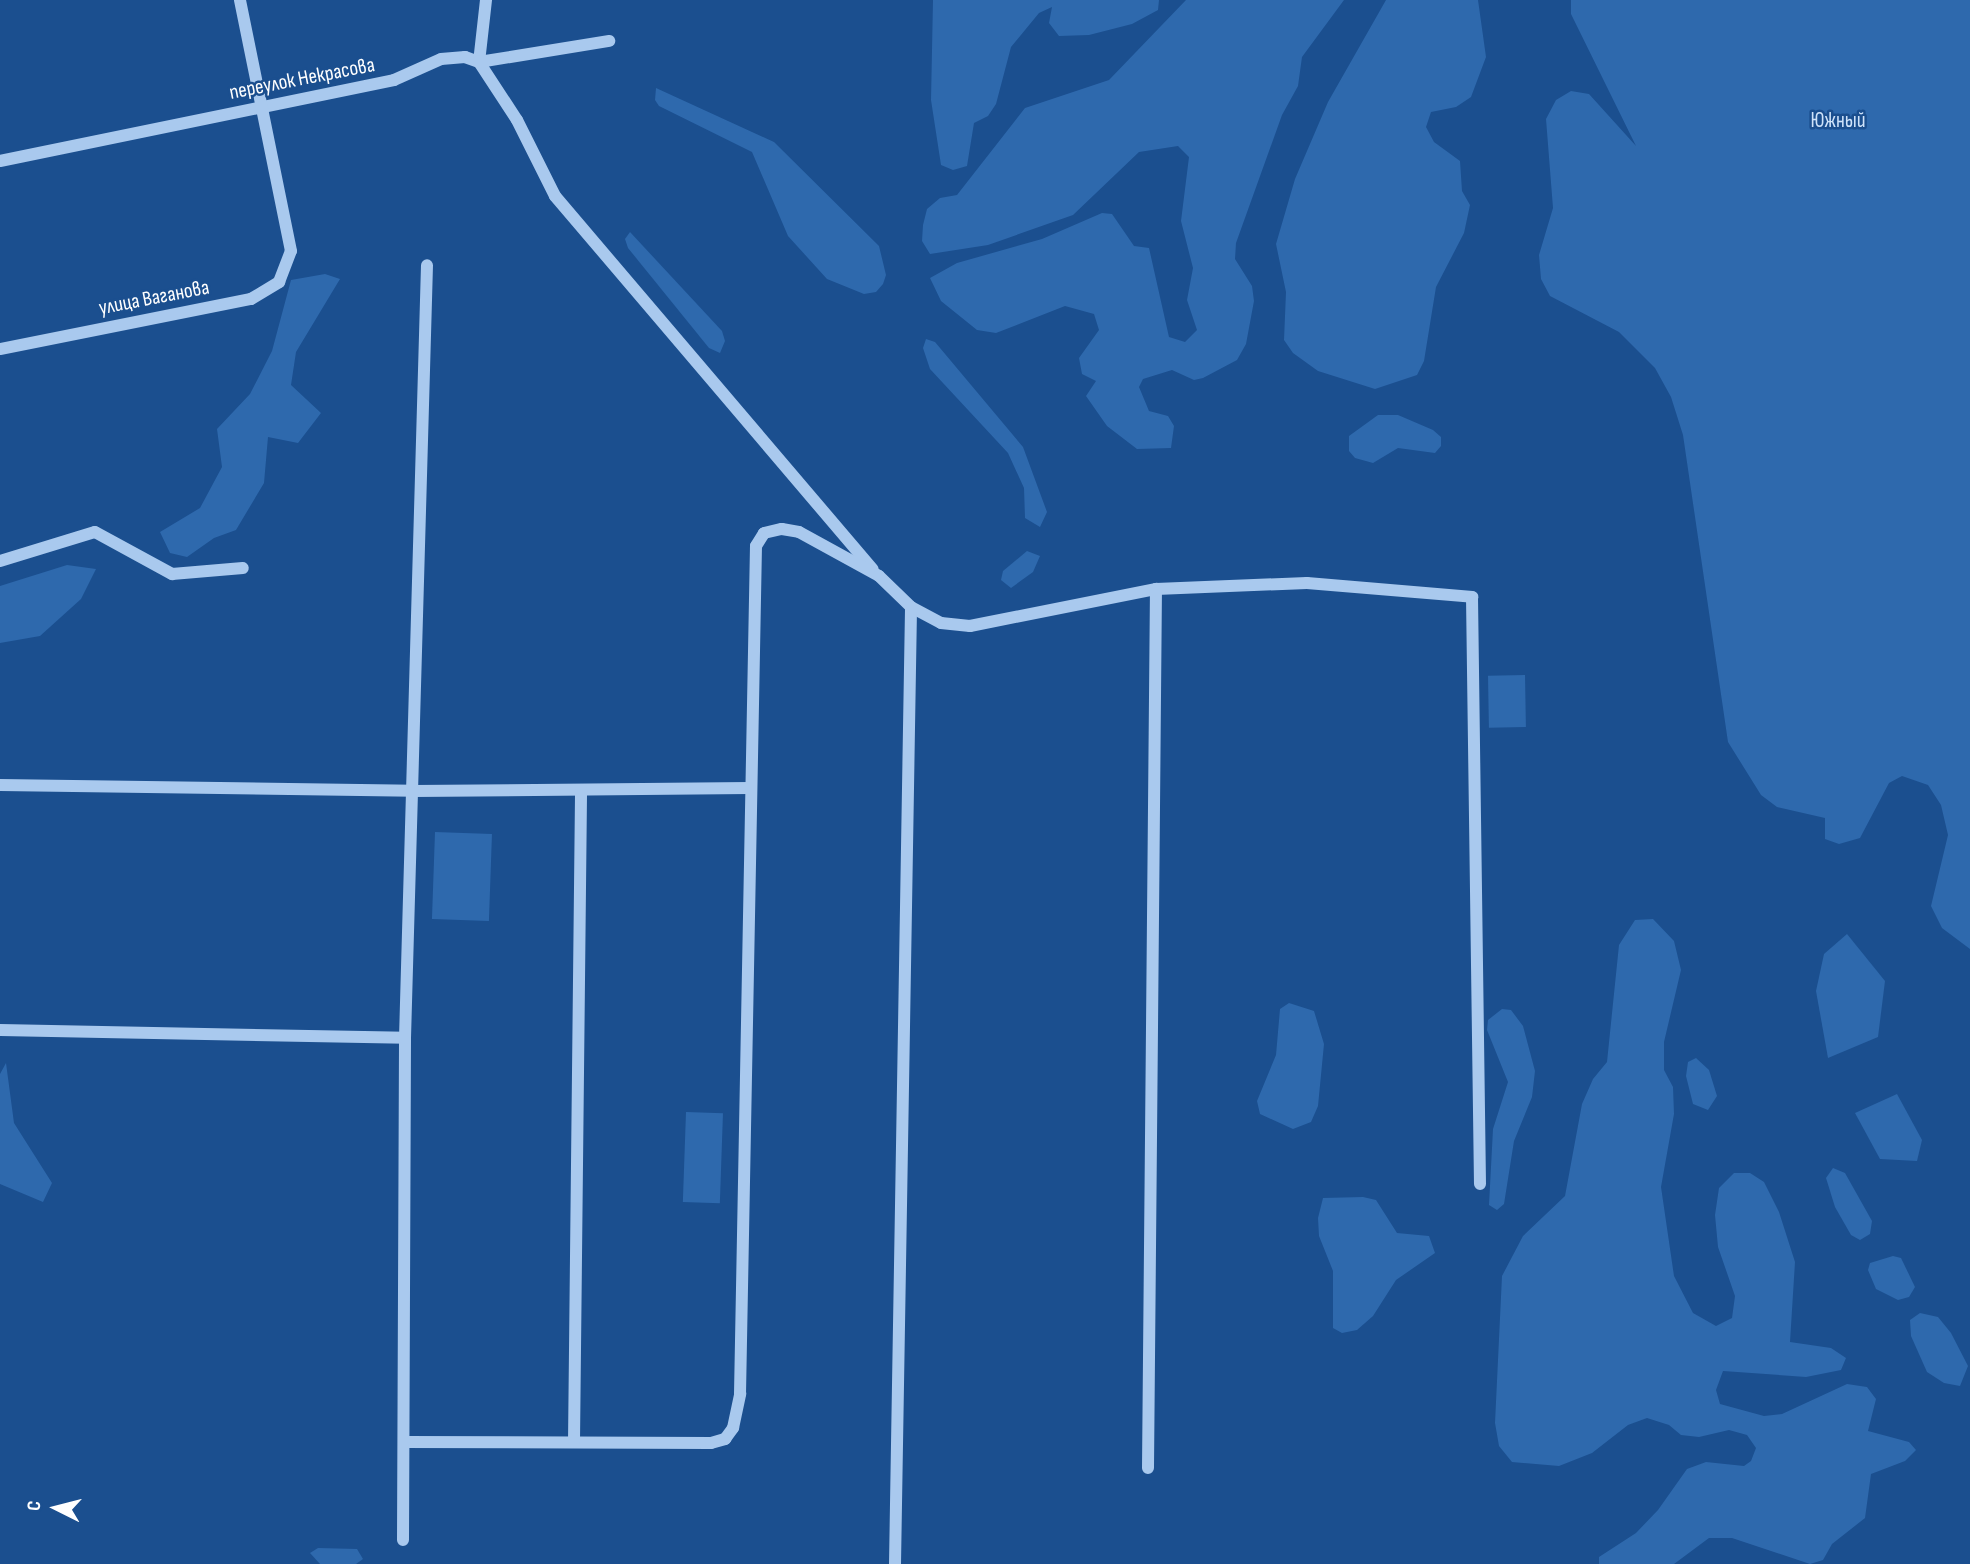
<!DOCTYPE html>
<meta charset="utf-8">
<style>
body{margin:0}
#map{position:relative;width:1970px;height:1564px;overflow:hidden;background:#1b4f8f;font-family:"Sofia Sans Condensed",sans-serif}
div>[style]{position:absolute}
[style*='--x']{left:calc(var(--x)*1px);top:calc(var(--y)*1px);width:calc(var(--w)*1px);rotate:calc(var(--a)*1deg)}
.green>*{inset:0;background:#2e69ad;transform-origin:0 0}
.minor>*{height:12px;margin:-6px;padding:0 6px;transform-origin:6px;border-radius:6px;background:#a9c9ee}
span{translate:-50% -50%;white-space:nowrap;text-align:center;line-height:1.15;-webkit-text-stroke:5px #1b4f8f;paint-order:stroke}
.street-label{font-size:21px;color:#fff}
.park-label{font-size:21px;color:#cfe3fa}
.north{position:absolute;left:21px;top:1473px;width:70px;height:70px;-webkit-text-stroke:5px #1b4f8f;paint-order:stroke;rotate:276deg;font-size:19px;font-weight:700;line-height:28px;text-align:center;color:#fff}
.north::after{content:'';display:block;margin:auto;width:24px;height:32px;background:#fff;clip-path:polygon(50% 0,100% 100%,50% 72%,0 100%)}
</style>
<div id="map">
<div class="green">
<i style="clip-path:polygon(933px 0,1159px 0,1158px 10px,1132px 24px,1089px 35px,1059px 36px,1049px 23px,1052px 7px,1039px 13px,1011px 47px,996px 104px,988px 116px,974px 123px,967px 166px,953px 170px,941px 165px,931px 100px)"></i>
<i style="clip-path:polygon(1186px 0,1344px 0,1302px 57px,1298px 86px,1282px 115px,1236px 243px,1235px 259px,1252px 286px,1254px 301px,1246px 344px,1237px 360px,1203px 378px,1194px 380px,1172px 370px,1143px 379px,1139px 387px,1149px 411px,1168px 416px,1174px 426px,1171px 448px,1137px 449px,1107px 426px,1086px 396px,1096px 381px,1082px 374px,1079px 358px,1099px 330px,1094px 314px,1065px 306px,996px 333px,977px 330px,941px 301px,930px 278px,957px 263px,1042px 239px,1102px 213px,1112px 214px,1134px 246px,1149px 248px,1169px 337px,1185px 342px,1197px 330px,1187px 300px,1193px 268px,1181px 221px,1189px 157px,1178px 146px,1139px 152px,1073px 215px,988px 245px,930px 254px,922px 241px,923px 225px,927px 209px,940px 198px,957px 195px,1025px 108px,1109px 80px)"></i>
<i style="clip-path:polygon(1386px 0,1478px 0,1486px 57px,1471px 97px,1456px 107px,1431px 112px,1426px 127px,1434px 142px,1460px 161px,1462px 191px,1470px 205px,1464px 233px,1436px 287px,1424px 361px,1417px 375px,1375px 389px,1318px 371px,1293px 353px,1284px 340px,1286px 292px,1276px 244px,1295px 179px,1328px 102px)"></i>
<i style="clip-path:polygon(1571px 0,1970px 0,1970px 949px,1942px 928px,1931px 906px,1948px 835px,1941px 805px,1928px 785px,1902px 776px,1889px 783px,1860px 838px,1839px 844px,1825px 839px,1825px 818px,1777px 807px,1761px 795px,1728px 742px,1683px 435px,1671px 397px,1655px 368px,1619px 332px,1550px 296px,1541px 279px,1539px 255px,1553px 208px,1546px 119px,1556px 100px,1571px 91px,1589px 94px,1636px 146px,1571px 14px)"></i>
<i style="clip-path:polygon(656px 88px,774px 142px,879px 246px,886px 275px,883px 284px,876px 292px,864px 294px,827px 279px,788px 236px,752px 152px,659px 106px,655px 100px)"></i>
<i style="clip-path:polygon(630px 232px,722px 331px,725px 341px,720px 353px,709px 348px,628px 248px,625px 239px)"></i>
<i style="clip-path:polygon(325px 274px,340px 279px,296px 352px,291px 385px,321px 413px,298px 443px,268px 437px,264px 483px,236px 530px,214px 538px,187px 557px,170px 553px,160px 532px,200px 508px,222px 467px,217px 429px,250px 394px,272px 351px,291px 280px)"></i>
<i style="clip-path:polygon(926px 339px,935px 342px,1023px 447px,1047px 512px,1040px 527px,1025px 518px,1024px 488px,1008px 453px,930px 369px,923px 348px)"></i>
<i style="clip-path:polygon(1378px 415px,1398px 415px,1433px 430px,1441px 437px,1441px 446px,1435px 453px,1398px 448px,1373px 463px,1355px 458px,1349px 451px,1349px 436px)"></i>
<i style="clip-path:polygon(1027px 551px,1040px 556px,1033px 572px,1011px 588px,1001px 580px,1003px 571px)"></i>
<i style="clip-path:polygon(67px 565px,96px 569px,81px 599px,40px 636px,0 643px,0 586px)"></i>
<i style="left:1525px;top:675px;width:52px;height:37px;rotate:89deg"></i>
<i style="left:435px;top:832px;width:57px;height:87px;rotate:2deg"></i>
<i style="clip-path:polygon(1653px 919px,1674px 941px,1681px 970px,1664px 1042px,1664px 1070px,1673px 1087px,1674px 1114px,1661px 1187px,1674px 1276px,1693px 1313px,1716px 1326px,1732px 1318px,1735px 1296px,1718px 1247px,1715px 1215px,1719px 1188px,1734px 1173px,1750px 1173px,1764px 1182px,1779px 1212px,1795px 1262px,1790px 1342px,1831px 1348px,1846px 1358px,1841px 1370px,1806px 1377px,1723px 1371px,1716px 1390px,1720px 1404px,1764px 1416px,1782px 1414px,1847px 1384px,1867px 1387px,1876px 1399px,1868px 1431px,1909px 1442px,1916px 1450px,1905px 1461px,1871px 1474px,1865px 1518px,1832px 1544px,1823px 1560px,1810px 1564px,1732px 1538px,1709px 1538px,1674px 1564px,1599px 1564px,1599px 1557px,1636px 1533px,1658px 1510px,1687px 1469px,1706px 1462px,1744px 1466px,1751px 1461px,1756px 1448px,1747px 1435px,1729px 1430px,1699px 1437px,1681px 1435px,1669px 1425px,1647px 1418px,1628px 1425px,1592px 1453px,1559px 1466px,1512px 1462px,1499px 1446px,1495px 1423px,1502px 1276px,1523px 1236px,1565px 1196px,1582px 1104px,1593px 1079px,1607px 1062px,1619px 945px,1635px 920px)"></i>
<i style="clip-path:polygon(1847px 934px,1885px 981px,1878px 1037px,1828px 1058px,1816px 991px,1824px 954px)"></i>
<i style="clip-path:polygon(1289px 1003px,1314px 1011px,1324px 1044px,1318px 1106px,1311px 1122px,1293px 1129px,1260px 1114px,1257px 1101px,1276px 1055px,1280px 1009px)"></i>
<i style="clip-path:polygon(1502px 1009px,1511px 1010px,1523px 1026px,1535px 1071px,1532px 1097px,1514px 1141px,1504px 1204px,1497px 1210px,1489px 1205px,1493px 1129px,1508px 1082px,1487px 1030px,1488px 1020px)"></i>
<i style="clip-path:polygon(1696px 1058px,1709px 1070px,1717px 1096px,1708px 1110px,1693px 1104px,1686px 1076px,1688px 1062px)"></i>
<i style="clip-path:polygon(6px 1063px,14px 1123px,52px 1183px,43px 1202px,0 1184px,0 1074px)"></i>
<i style="clip-path:polygon(1897px 1094px,1922px 1140px,1917px 1161px,1880px 1159px,1855px 1113px)"></i>
<i style="left:686px;top:1112px;width:37px;height:90px;rotate:2deg"></i>
<i style="clip-path:polygon(1833px 1168px,1845px 1173px,1872px 1221px,1870px 1234px,1860px 1240px,1851px 1235px,1835px 1207px,1826px 1178px)"></i>
<i style="clip-path:polygon(1363px 1197px,1376px 1200px,1397px 1233px,1429px 1236px,1435px 1253px,1396px 1280px,1373px 1316px,1357px 1330px,1342px 1333px,1333px 1328px,1333px 1271px,1319px 1236px,1318px 1218px,1323px 1198px)"></i>
<i style="clip-path:polygon(1893px 1256px,1901px 1258px,1915px 1287px,1909px 1297px,1898px 1300px,1876px 1289px,1868px 1270px,1870px 1263px)"></i>
<i style="clip-path:polygon(1920px 1313px,1938px 1317px,1951px 1333px,1968px 1366px,1960px 1386px,1944px 1383px,1927px 1372px,1911px 1336px,1910px 1320px)"></i>
<i style="clip-path:polygon(318px 1548px,357px 1549px,363px 1559px,356px 1564px,320px 1564px,310px 1553px)"></i>
</div>
<div class="minor">
<i style="--x:486;--y:0;--w:62;--a:96.4"></i>
<i style="--x:479;--y:62;--w:69;--a:56.8"></i>
<i style="--x:517;--y:120;--w:85;--a:63.4"></i>
<i style="--x:555;--y:196;--w:490;--a:49.6"></i>
<i style="--x:0;--y:161;--w:402;--a:-11.6"></i>
<i style="--x:394;--y:80;--w:51;--a:-24.1"></i>
<i style="--x:441;--y:59;--w:24;--a:-5"></i>
<i style="--x:465;--y:57;--w:15;--a:20"></i>
<i style="--x:479;--y:62;--w:132;--a:-9.2"></i>
<i style="--x:0;--y:349;--w:256;--a:-11.3"></i>
<i style="--x:251;--y:299;--w:33;--a:-31"></i>
<i style="--x:279;--y:282;--w:33;--a:-69"></i>
<i style="--x:291;--y:251;--w:256;--a:-101.5"></i>
<i style="--x:0;--y:561;--w:99;--a:-17"></i>
<i style="--x:95;--y:532;--w:88;--a:28.6"></i>
<i style="--x:172;--y:574;--w:71;--a:-4.8"></i>
<i style="--x:0;--y:785;--w:413;--a:0.8"></i>
<i style="--x:413;--y:791;--w:337;--a:-0.5"></i>
<i style="--x:0;--y:1030;--w:405;--a:1.1"></i>
<i style="--x:404;--y:1442;--w:307;--a:0.2"></i>
<i style="--x:711;--y:1443;--w:15;--a:-16"></i>
<i style="--x:725;--y:1439;--w:14;--a:-54"></i>
<i style="--x:733;--y:1428;--w:35;--a:-78"></i>
<i style="--x:740;--y:1394;--w:848;--a:-88.92"></i>
<i style="--x:756;--y:546;--w:15;--a:-58"></i>
<i style="--x:764;--y:533;--w:18;--a:-13"></i>
<i style="--x:782;--y:529;--w:17;--a:10"></i>
<i style="--x:799;--y:532;--w:91;--a:28.8"></i>
<i style="--x:879;--y:576;--w:45;--a:44.1"></i>
<i style="--x:911;--y:607;--w:34;--a:28"></i>
<i style="--x:941;--y:623;--w:29;--a:6"></i>
<i style="--x:970;--y:626;--w:190;--a:-11.3"></i>
<i style="--x:1156;--y:589;--w:151;--a:-2.3"></i>
<i style="--x:1307;--y:583;--w:166;--a:4.8"></i>
<i style="--x:1472;--y:597;--w:587;--a:89.22"></i>
<i style="--x:574;--y:1442;--w:652;--a:-89.38"></i>
<i style="--x:1148;--y:1468;--w:879;--a:-89.48"></i>
<i style="--x:403;--y:1540;--w:502;--a:-89.77"></i>
<i style="--x:405;--y:1038;--w:773;--a:-88.37"></i>
<i style="--x:895;--y:1564;--w:957;--a:-89.04"></i>
</div>
<div class="street-label">
<span style="left:302px;top:79px;rotate:-11deg">переулок Некрасова</span>
<span style="left:154px;top:298px;rotate:-11deg">улица Ваганова</span>
</div>
<div class="park-label">
<span style="left:1838px;top:121px">Южный</span>
</div>
<div class="north">С</div>
</div>
